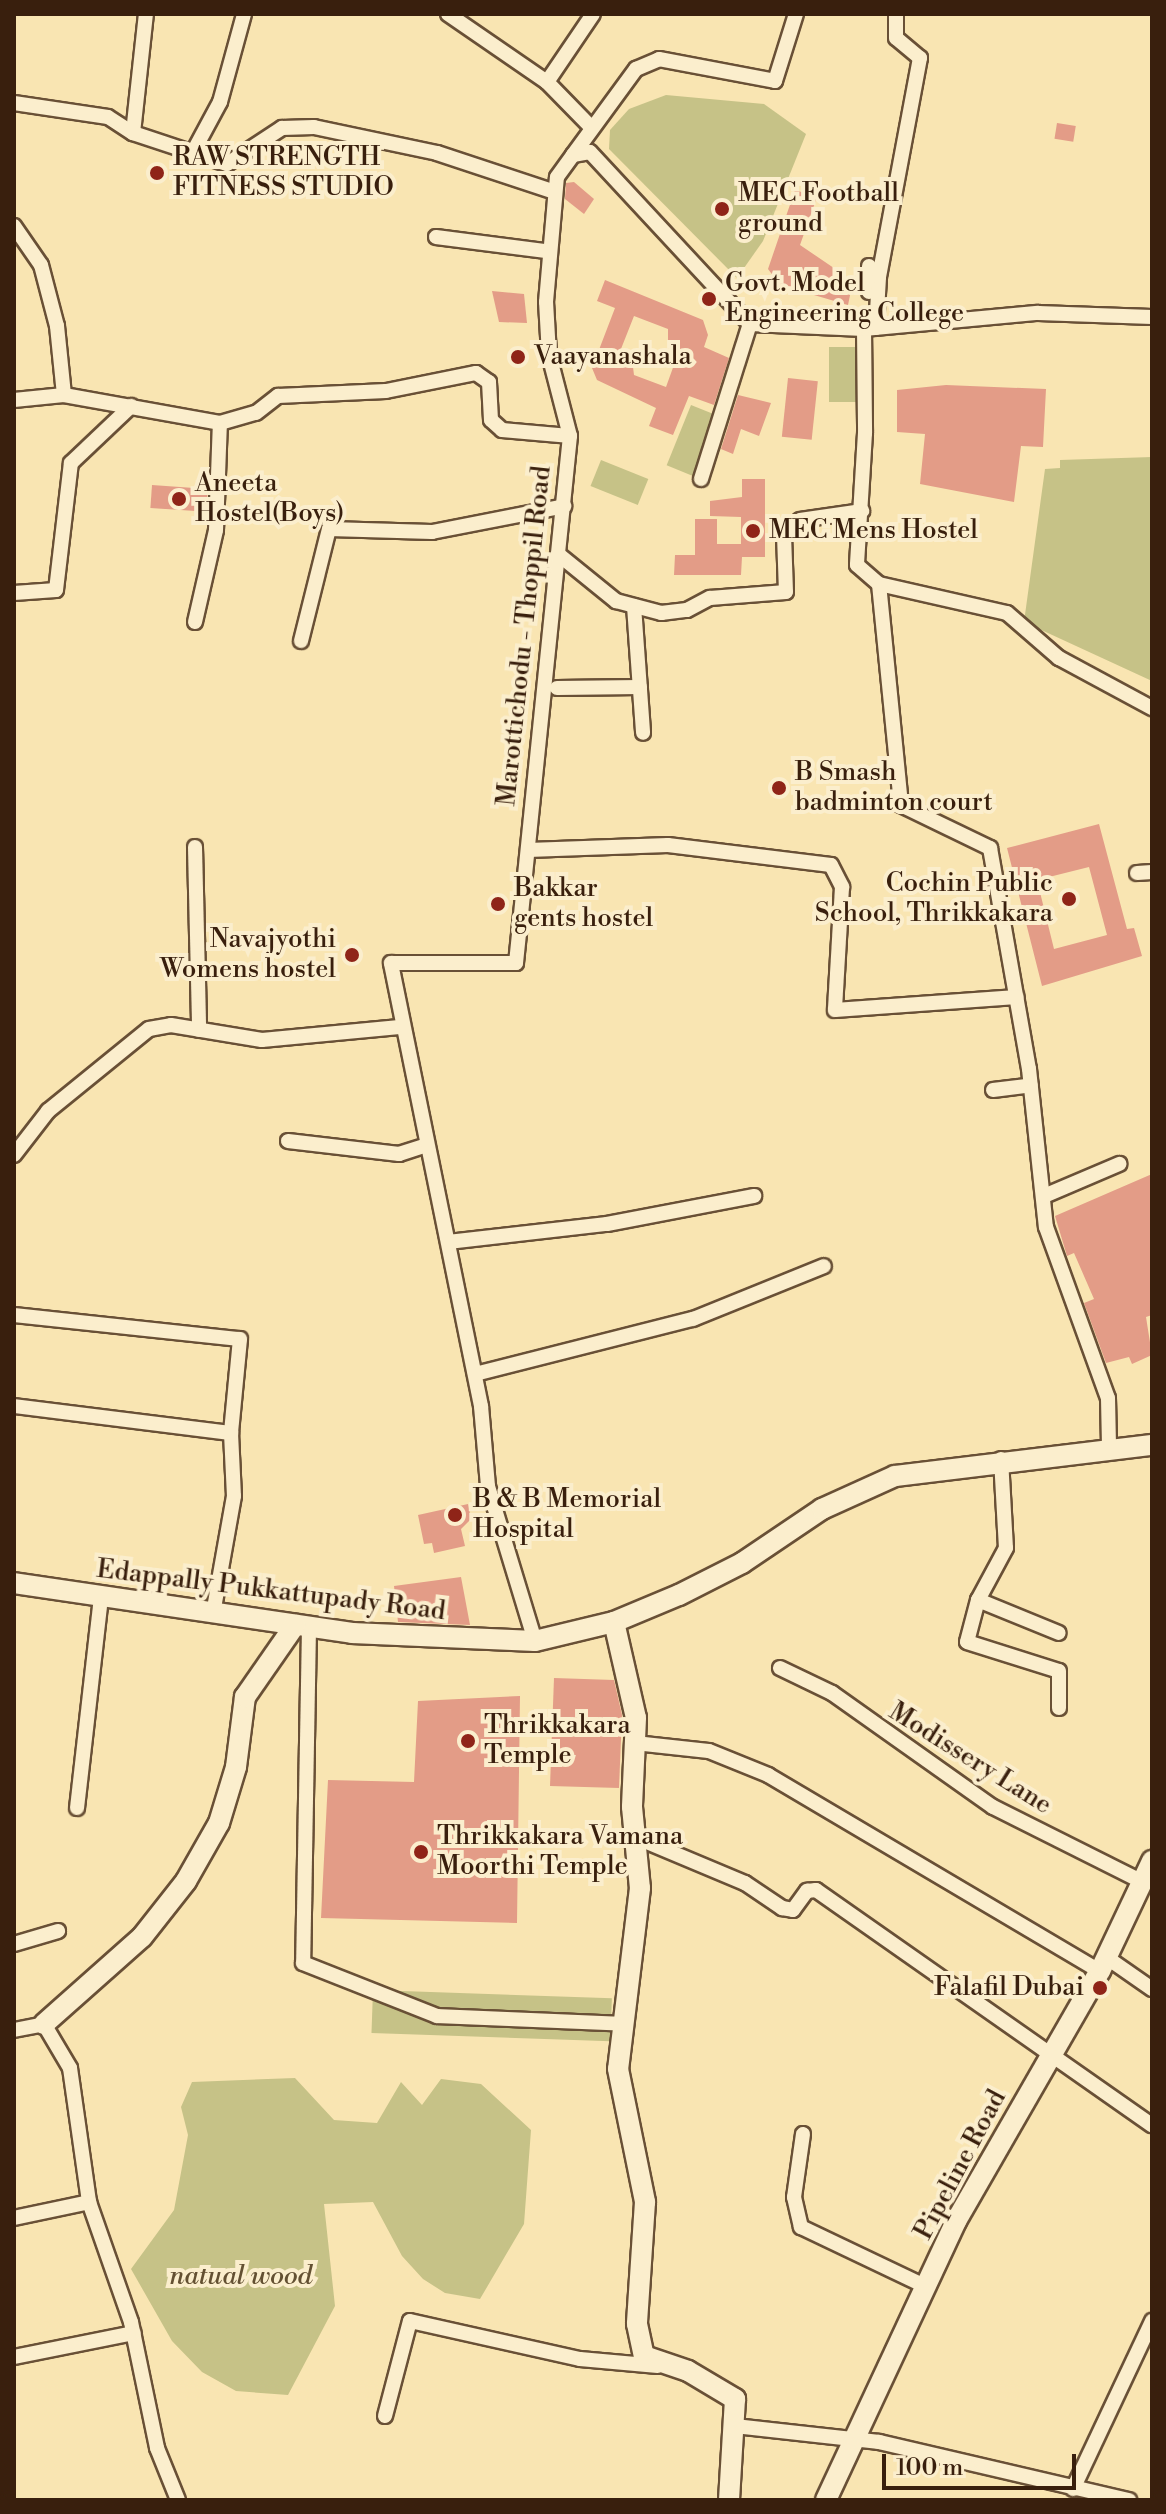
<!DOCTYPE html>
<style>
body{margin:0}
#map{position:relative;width:1166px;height:2514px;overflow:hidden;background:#f9e5b2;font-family:"Libre Bodoni",serif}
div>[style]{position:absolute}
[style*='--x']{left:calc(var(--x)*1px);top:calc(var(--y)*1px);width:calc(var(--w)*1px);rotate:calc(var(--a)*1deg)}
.green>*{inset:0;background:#c6c287;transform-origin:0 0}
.building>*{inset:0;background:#e39c87;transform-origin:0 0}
.roads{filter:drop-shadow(2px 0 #695036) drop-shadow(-2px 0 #695036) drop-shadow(0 2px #695036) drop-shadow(0 -2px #695036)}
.street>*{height:14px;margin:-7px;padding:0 7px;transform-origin:7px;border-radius:7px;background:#fbeecd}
.secondary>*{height:20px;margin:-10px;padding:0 10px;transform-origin:10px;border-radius:10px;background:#fbeecd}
.dots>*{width:22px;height:22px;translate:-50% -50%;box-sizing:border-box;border:4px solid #fbeecd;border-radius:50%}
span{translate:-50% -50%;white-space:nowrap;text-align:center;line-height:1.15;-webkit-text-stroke:8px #fbeecd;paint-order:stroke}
.poi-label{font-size:26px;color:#391f0d}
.left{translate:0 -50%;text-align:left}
.right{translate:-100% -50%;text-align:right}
.street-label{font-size:26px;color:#391f0d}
.park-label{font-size:26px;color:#635032;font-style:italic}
.frame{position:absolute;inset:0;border:16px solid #391f0d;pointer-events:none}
.scale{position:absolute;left:882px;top:2454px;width:194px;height:36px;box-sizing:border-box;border:4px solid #391f0d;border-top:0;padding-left:10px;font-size:24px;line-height:28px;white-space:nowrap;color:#391f0d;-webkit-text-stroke:6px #fbeecd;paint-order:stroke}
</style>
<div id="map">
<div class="green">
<i style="clip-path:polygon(666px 95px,764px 104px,806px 134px,763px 241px,737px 278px,609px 149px,610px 130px,629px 109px)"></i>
<i style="left:829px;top:347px;width:28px;height:55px"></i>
<i style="left:691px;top:405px;width:29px;height:65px;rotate:22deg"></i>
<i style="clip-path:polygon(1152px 457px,1152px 681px,1024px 622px,1045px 469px,1060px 468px,1060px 460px)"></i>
<i style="left:601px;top:460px;width:51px;height:28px;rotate:22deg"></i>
<i style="left:373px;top:1990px;width:239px;height:43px;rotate:2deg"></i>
<i style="clip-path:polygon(295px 2078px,334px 2120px,377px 2123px,401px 2082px,422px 2105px,441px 2079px,481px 2084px,531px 2130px,524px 2224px,480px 2299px,445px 2293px,423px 2279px,402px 2256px,373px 2202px,324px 2204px,335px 2306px,288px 2395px,236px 2391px,202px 2372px,172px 2341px,131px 2269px,174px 2210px,188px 2135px,181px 2107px,192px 2082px)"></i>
</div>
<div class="building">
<i style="left:1057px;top:123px;width:19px;height:16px;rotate:9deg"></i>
<i style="clip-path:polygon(574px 182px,594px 199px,584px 214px,565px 199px,566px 183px)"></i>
<i style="clip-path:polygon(795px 190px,817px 197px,800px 245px,853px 281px,848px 305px,780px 285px,768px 269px)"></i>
<i style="clip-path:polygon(evenodd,605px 280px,703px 320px,708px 335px,704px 347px,729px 358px,714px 405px,689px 396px,673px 435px,649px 426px,656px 408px,597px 380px,592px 368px,615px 308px,597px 301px,605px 280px,634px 316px,668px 329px,668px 348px,679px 351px,666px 387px,634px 375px,632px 359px,619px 354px,634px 316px)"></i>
<i style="clip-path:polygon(492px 291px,524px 294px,527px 323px,499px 322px)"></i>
<i style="left:788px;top:378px;width:30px;height:59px;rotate:6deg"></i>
<i style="clip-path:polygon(946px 385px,1046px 389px,1043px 447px,1021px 446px,1014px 502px,920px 484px,925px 434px,897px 432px,897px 390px)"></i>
<i style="clip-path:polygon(738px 395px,771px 403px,759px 436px,741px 429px,733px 454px,721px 449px)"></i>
<i style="clip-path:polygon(742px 479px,765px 479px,765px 557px,742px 557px,741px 575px,674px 575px,675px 555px,695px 555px,695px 519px,717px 519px,717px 544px,741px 544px,741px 517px,710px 516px,710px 501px,742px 497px)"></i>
<i style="left:152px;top:485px;width:56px;height:23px;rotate:4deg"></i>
<i style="clip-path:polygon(evenodd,1099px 824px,1127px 929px,1134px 928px,1142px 956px,1042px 986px,1007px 848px,1099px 824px,1089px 867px,1107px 935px,1054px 949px,1037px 880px,1089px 867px)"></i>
<i style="clip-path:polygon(1152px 1174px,1152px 1315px,1146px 1317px,1152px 1355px,1132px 1364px,1129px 1357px,1106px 1363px,1084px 1303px,1094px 1299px,1074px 1253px,1067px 1256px,1055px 1216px)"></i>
<i style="clip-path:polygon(468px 1504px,471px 1519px,461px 1529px,465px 1546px,434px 1553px,432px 1543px,424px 1544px,418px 1515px)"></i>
<i style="clip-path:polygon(461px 1577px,470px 1625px,398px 1622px,394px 1586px)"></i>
<i style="clip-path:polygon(554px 1678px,614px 1680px,622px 1715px,619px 1788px,550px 1786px)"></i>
<i style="clip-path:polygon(520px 1696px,517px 1923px,321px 1918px,328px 1780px,414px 1782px,418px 1701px)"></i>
</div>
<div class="roads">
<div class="street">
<i style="--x:448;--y:14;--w:120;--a:34.5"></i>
<i style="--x:547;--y:82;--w:62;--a:45.7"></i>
<i style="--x:547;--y:82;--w:82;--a:-55.9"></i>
<i style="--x:14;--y:103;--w:95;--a:8.5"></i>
<i style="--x:108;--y:117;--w:30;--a:33"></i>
<i style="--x:133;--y:133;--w:99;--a:18.3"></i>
<i style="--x:227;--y:164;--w:66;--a:-33.2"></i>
<i style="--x:282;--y:128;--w:32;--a:-2"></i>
<i style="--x:314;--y:127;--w:126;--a:11.9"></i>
<i style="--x:437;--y:153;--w:121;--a:18.3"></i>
<i style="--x:133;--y:133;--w:120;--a:-83.8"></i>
<i style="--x:192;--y:154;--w:59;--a:-61.7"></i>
<i style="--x:220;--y:102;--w:91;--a:-74.7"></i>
<i style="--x:573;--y:155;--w:107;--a:-53.8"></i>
<i style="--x:636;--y:69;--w:25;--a:-23"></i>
<i style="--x:659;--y:59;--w:118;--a:10.7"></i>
<i style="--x:775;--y:81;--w:70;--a:-72.6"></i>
<i style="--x:14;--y:226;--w:47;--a:55.3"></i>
<i style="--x:41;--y:265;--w:63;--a:75.3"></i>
<i style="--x:57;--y:326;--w:69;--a:84.2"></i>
<i style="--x:436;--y:237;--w:111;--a:7.3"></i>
<i style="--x:869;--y:266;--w:26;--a:90"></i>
<i style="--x:876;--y:328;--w:51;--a:-86.6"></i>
<i style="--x:879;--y:277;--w:223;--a:-79.4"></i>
<i style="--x:920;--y:58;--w:31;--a:-140"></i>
<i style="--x:896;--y:38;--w:24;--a:-90"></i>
<i style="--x:864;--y:329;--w:104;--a:89.4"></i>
<i style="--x:865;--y:433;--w:132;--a:93.5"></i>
<i style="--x:857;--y:565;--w:29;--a:41"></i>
<i style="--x:879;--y:584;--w:222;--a:84.3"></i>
<i style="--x:901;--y:805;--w:99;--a:25.8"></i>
<i style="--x:990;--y:848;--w:224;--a:80"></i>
<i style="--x:1029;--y:1069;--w:159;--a:83.9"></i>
<i style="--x:1046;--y:1227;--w:182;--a:70.1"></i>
<i style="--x:1108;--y:1398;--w:48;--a:88.8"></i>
<i style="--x:14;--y:400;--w:50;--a:-5.7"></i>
<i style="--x:64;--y:395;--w:158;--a:10.2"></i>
<i style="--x:220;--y:423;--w:37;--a:-16"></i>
<i style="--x:256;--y:413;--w:28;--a:-38"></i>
<i style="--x:278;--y:396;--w:108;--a:-2.7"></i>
<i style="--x:386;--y:391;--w:92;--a:-11.3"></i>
<i style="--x:476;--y:373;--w:16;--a:35"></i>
<i style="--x:489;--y:382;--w:38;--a:87"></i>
<i style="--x:491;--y:420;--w:15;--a:42"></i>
<i style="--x:502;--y:430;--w:68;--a:5"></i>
<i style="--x:701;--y:479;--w:163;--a:-72.5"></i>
<i style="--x:558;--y:554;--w:75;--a:39"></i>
<i style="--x:616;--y:601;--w:47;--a:14.9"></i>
<i style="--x:661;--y:613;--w:26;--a:-7"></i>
<i style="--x:687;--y:610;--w:26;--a:-28"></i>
<i style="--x:710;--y:598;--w:76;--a:-4.5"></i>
<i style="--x:786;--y:592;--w:58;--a:-92"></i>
<i style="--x:784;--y:534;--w:21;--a:-41"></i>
<i style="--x:800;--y:520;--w:63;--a:-8.3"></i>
<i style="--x:879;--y:584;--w:131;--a:12.8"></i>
<i style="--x:1007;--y:613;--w:69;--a:40.9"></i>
<i style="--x:1059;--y:658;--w:106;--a:28.3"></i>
<i style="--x:14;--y:593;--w:42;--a:-4.1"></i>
<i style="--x:56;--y:590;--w:128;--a:-83.3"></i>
<i style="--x:71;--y:463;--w:83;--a:-43.5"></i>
<i style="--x:634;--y:606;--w:127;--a:85.9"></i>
<i style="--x:195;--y:622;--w:94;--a:-77.1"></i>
<i style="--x:216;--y:530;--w:107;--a:-87.9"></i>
<i style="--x:301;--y:641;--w:115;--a:-76"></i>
<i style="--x:329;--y:529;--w:103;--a:1.7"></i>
<i style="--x:432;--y:532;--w:135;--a:-11.1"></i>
<i style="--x:557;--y:688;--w:83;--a:-0.7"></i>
<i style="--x:195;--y:847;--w:183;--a:88.7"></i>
<i style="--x:528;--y:850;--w:140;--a:-2"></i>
<i style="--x:668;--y:845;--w:164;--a:7"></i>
<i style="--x:831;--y:865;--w:25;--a:63"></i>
<i style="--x:842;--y:887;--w:123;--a:93.3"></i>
<i style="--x:835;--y:1010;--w:182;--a:-4.1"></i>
<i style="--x:1137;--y:873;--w:15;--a:-4"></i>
<i style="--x:993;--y:1090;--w:38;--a:-7"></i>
<i style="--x:288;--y:1141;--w:112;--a:6.7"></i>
<i style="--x:399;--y:1154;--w:29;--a:-18"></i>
<i style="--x:14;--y:1155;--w:56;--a:-52.3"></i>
<i style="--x:48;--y:1111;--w:130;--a:-39.1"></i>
<i style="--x:149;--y:1029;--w:22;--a:-10"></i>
<i style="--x:171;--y:1025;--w:92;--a:9.4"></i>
<i style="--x:262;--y:1040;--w:138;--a:-5.4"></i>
<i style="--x:1044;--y:1196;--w:82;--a:-23.1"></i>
<i style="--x:448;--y:1242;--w:160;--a:-6.5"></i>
<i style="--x:607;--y:1224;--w:150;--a:-10.8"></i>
<i style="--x:14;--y:1315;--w:227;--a:6.1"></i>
<i style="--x:240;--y:1339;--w:94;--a:95.5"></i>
<i style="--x:475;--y:1374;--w:225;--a:-14.2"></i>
<i style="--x:693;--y:1319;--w:141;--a:-22"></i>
<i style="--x:14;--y:1406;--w:219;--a:7.1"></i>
<i style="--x:231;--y:1433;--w:63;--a:87.3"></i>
<i style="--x:234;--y:1496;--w:120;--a:100.1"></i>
<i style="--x:1001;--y:1459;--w:89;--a:86.8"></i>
<i style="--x:1006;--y:1548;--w:59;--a:118.3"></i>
<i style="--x:978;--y:1600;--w:87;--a:22.2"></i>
<i style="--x:978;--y:1600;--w:43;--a:104.7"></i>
<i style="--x:967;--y:1642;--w:96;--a:17.5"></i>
<i style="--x:1059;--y:1671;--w:37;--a:90"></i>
<i style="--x:309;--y:1627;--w:336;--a:91"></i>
<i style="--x:303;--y:1963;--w:144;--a:21.6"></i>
<i style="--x:437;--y:2016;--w:187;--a:2.4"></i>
<i style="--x:535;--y:1641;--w:162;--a:-106.9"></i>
<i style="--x:488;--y:1486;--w:80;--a:-95"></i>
<i style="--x:481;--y:1406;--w:452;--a:-101.5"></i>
<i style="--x:391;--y:963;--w:125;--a:0"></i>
<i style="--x:516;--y:963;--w:530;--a:-84.15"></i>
<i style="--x:570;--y:436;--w:84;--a:-104.5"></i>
<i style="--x:549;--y:355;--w:53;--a:-93.2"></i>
<i style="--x:546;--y:302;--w:125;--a:-85"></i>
<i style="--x:557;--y:177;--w:27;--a:-54"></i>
<i style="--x:573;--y:155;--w:17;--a:-10"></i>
<i style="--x:590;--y:152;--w:235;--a:47.1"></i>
<i style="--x:750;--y:324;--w:114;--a:2.5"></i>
<i style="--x:864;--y:329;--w:175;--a:-5.3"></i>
<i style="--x:1038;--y:313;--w:114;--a:2"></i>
<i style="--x:780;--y:1668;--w:58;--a:25.7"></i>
<i style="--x:832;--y:1693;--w:197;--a:35.3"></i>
<i style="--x:993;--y:1807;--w:165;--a:26.6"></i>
<i style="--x:635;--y:1743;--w:74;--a:6.2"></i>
<i style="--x:709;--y:1751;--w:64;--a:22.1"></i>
<i style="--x:768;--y:1775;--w:386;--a:30.6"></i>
<i style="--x:77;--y:1808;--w:213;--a:-83.5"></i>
<i style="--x:635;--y:1837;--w:119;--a:22.7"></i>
<i style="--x:745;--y:1883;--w:45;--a:34"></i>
<i style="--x:782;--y:1908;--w:11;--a:10"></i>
<i style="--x:793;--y:1910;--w:24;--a:-54"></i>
<i style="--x:807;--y:1891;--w:9;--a:-6"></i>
<i style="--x:816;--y:1890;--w:410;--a:35"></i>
<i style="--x:14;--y:1944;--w:46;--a:-16.5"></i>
<i style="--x:1106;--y:1957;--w:56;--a:34.8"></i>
<i style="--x:14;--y:2030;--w:31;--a:-11"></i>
<i style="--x:44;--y:2024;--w:51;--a:59.4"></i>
<i style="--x:70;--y:2068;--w:135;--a:81.9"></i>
<i style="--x:89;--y:2202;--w:127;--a:70.7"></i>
<i style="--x:131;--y:2322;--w:129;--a:78.3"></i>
<i style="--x:157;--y:2448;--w:56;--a:68"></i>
<i style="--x:803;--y:2134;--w:64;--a:98.1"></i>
<i style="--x:794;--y:2197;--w:31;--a:77"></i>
<i style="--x:801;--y:2227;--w:140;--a:25.5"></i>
<i style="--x:14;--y:2218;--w:77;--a:-12"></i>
<i style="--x:14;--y:2357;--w:122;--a:-11.3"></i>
<i style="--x:385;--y:2416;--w:98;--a:-75.3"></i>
<i style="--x:410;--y:2321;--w:174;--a:12.6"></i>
<i style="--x:580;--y:2359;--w:78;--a:5.1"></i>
<i style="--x:735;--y:2426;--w:145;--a:6.3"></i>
<i style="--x:879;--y:2442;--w:257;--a:13.1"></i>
<i style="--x:1073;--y:2489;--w:186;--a:-64.8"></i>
</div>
<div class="secondary">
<i style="--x:14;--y:1583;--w:342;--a:8.4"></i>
<i style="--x:352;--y:1633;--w:183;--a:2.5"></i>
<i style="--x:535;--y:1641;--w:81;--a:-13.5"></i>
<i style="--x:614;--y:1622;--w:70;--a:-22.6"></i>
<i style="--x:679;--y:1595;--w:71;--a:-26.9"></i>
<i style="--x:742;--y:1563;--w:97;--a:-34"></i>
<i style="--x:822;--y:1509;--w:80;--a:-24.3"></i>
<i style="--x:895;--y:1476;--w:259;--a:-6.9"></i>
<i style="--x:614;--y:1622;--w:98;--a:77.1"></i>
<i style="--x:636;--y:1718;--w:89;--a:92.6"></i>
<i style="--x:632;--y:1807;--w:81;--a:84.4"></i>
<i style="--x:640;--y:1888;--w:182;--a:96.9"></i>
<i style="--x:618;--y:2069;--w:136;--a:78.5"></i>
<i style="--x:645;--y:2202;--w:122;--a:93.8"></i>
<i style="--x:637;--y:2324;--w:33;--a:78"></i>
<i style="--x:644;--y:2356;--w:46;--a:18.8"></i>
<i style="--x:688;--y:2371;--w:55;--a:30.8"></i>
<i style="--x:735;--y:2399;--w:101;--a:93.4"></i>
<i style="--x:44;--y:2024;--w:131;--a:-41.6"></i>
<i style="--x:142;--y:1937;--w:71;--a:-51.8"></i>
<i style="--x:186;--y:1881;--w:67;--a:-60.4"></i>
<i style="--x:219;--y:1823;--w:59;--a:-73.1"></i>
<i style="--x:236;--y:1767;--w:71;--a:-82.7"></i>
<i style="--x:245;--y:1697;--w:88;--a:-55.2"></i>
<i style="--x:826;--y:2500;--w:308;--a:-65"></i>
<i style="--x:956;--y:2221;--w:289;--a:-60.1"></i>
<i style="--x:1100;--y:1971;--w:122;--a:-64.7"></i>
</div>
</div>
<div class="dots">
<i style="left:157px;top:173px;background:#8f2418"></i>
<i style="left:722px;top:209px;background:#8f2418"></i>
<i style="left:709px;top:299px;background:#8f2418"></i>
<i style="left:518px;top:357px;background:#8f2418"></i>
<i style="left:179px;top:499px;background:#8f2418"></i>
<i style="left:753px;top:531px;background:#8f2418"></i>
<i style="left:779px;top:788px;background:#8f2418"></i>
<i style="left:1069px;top:899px;background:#8f2418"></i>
<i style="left:498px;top:904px;background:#8f2418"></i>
<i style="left:352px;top:955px;background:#8f2418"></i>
<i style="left:455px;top:1515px;background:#8f2418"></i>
<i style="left:468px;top:1741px;background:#8f2418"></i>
<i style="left:421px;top:1852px;background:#8f2418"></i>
<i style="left:1100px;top:1988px;background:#8f2418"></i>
</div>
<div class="poi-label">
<span class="left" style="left:173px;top:173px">RAW STRENGTH<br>FITNESS STUDIO</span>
<span class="left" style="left:738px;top:209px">MEC Football<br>ground</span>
<span class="left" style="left:725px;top:299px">Govt. Model<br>Engineering College</span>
<span class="left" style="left:534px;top:357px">Vaayanashala</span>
<span class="left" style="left:195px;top:499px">Aneeta<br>Hostel(Boys)</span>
<span class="left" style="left:769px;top:531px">MEC Mens Hostel</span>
<span class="left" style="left:795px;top:788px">B Smash<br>badminton court</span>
<span class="right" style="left:1053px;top:899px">Cochin Public<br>School, Thrikkakara</span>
<span class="left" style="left:514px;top:904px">Bakkar<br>gents hostel</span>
<span class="right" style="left:336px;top:955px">Navajyothi<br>Womens hostel</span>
<span class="left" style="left:473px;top:1515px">B &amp; B Memorial<br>Hospital</span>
<span class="left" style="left:484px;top:1741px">Thrikkakara<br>Temple</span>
<span class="left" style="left:437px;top:1852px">Thrikkakara Vamana<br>Moorthi Temple</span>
<span class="right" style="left:1084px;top:1988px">Falafil Dubai</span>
</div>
<div class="street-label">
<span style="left:525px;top:636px;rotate:-84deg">Marottichodu - Thoppil Road</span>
<span style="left:271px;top:1591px;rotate:7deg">Edappally Pukkattupady Road</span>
<span style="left:970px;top:1759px;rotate:32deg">Modissery Lane</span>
<span style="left:961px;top:2165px;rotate:-62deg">Pipeline Road</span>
</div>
<div class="park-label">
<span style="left:241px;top:2277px">natual wood</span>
</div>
<div class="frame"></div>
<div class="scale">100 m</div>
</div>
